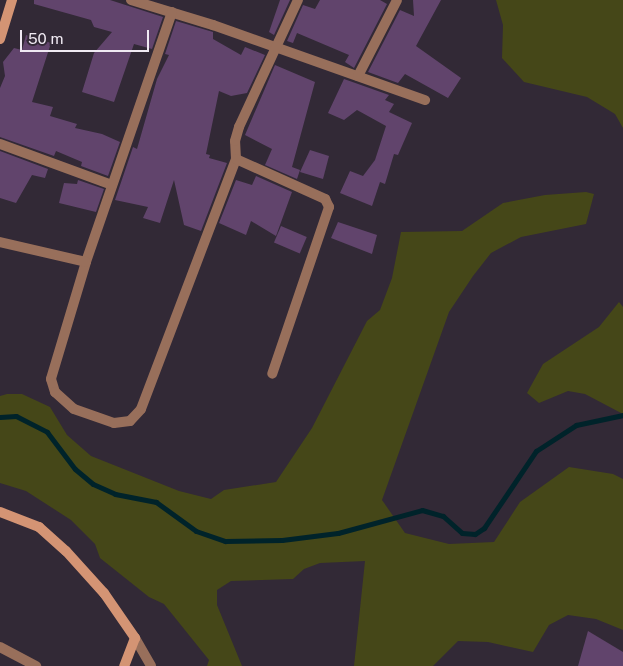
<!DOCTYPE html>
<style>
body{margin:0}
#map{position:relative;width:623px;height:666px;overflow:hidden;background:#322936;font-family:"Public Sans",sans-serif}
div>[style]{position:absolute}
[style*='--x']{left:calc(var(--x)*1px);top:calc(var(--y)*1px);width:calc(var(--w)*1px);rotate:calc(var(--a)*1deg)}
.green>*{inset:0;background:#454718}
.stream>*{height:5px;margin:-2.5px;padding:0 2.5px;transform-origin:2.5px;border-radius:2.5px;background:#00232a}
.building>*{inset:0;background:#61446c;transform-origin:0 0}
.street>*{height:10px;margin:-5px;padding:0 5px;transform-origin:5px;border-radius:5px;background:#986f5b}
.secondary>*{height:10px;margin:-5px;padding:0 5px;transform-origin:5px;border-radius:5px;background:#d49474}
span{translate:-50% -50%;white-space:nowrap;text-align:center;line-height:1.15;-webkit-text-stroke:5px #322936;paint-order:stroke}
.scale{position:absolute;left:20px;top:30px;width:129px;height:22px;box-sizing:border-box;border:2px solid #f0eaf3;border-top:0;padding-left:6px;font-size:15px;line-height:18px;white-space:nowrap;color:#f0eaf3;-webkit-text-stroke:4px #322936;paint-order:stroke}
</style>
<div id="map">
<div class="green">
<i style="clip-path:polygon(496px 0,623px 0,623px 128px,615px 114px,587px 97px,524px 82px,502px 58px,503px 25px)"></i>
<i style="clip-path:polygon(586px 192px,594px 194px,586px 224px,521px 237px,491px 253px,473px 276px,449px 312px,382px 500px,405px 533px,449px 544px,494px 542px,520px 502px,569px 467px,613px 474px,623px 479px,623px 630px,596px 619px,568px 615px,549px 625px,533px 652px,488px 642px,458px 641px,433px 666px,354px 666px,365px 561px,320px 563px,304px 569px,293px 579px,231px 581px,217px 590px,217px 605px,242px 666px,207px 666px,209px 660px,164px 604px,149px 597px,100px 558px,95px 544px,71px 520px,26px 491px,0 483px,0 396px,7px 394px,22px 394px,50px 407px,67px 435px,91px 456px,179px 491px,211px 499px,224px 490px,276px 482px,312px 428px,367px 321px,380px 310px,392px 278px,401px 232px,462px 231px,503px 203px,545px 195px)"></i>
<i style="clip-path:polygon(619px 302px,623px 307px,623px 414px,585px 394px,568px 391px,539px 403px,527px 393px,543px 364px,599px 327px)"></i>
</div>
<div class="stream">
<i style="--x:0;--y:417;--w:16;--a:-4"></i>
<i style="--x:16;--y:416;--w:35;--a:27"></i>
<i style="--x:47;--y:432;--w:46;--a:52.9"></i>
<i style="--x:75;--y:469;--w:23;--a:40"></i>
<i style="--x:93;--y:484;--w:24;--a:24"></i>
<i style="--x:115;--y:494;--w:42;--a:11"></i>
<i style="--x:156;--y:502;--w:49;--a:35.9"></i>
<i style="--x:196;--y:531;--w:31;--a:19"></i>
<i style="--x:225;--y:541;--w:57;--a:-1"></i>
<i style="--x:282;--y:540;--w:56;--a:-7.1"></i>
<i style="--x:338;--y:533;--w:87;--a:-15.3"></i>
<i style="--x:422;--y:510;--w:22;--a:16"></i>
<i style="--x:443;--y:516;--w:25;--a:42"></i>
<i style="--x:462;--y:533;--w:13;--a:4"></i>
<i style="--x:475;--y:534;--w:11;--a:-34"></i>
<i style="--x:484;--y:528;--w:93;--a:-56"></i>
<i style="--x:536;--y:451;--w:48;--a:-33"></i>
<i style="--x:576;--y:425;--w:48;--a:-12"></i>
</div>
<div class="building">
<i style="clip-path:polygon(34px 0,110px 0,163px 17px,152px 49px,134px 44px,114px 102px,82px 92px,94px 53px,112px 32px,94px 27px,91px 20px,34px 4px)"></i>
<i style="clip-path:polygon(280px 0,290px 0,274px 35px,269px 32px)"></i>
<i style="clip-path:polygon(320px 0,380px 0,387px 4px,354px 68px,345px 62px,349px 55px,297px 33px,293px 43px,287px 41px,303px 5px,315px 9px)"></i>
<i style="clip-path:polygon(413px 0,441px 0,416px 46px,461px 78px,448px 98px,405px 74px,398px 83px,368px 72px,400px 10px,414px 16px)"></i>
<i style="clip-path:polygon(176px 21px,213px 32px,213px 39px,241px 55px,245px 47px,265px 55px,247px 93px,231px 96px,219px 91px,206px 154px,210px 155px,209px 158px,227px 163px,201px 231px,184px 225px,174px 180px,160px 223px,143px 218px,148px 207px,115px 200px,133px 147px,137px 149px,157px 79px,169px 55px,165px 54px)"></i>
<i style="clip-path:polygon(26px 35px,51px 43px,32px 102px,53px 107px,50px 116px,77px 124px,75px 128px,102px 134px,120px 142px,108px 176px,81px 166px,82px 162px,56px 151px,54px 156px,0 137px,0 88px,5px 76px,3px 62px,14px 48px,22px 50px)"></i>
<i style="clip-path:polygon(275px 65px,315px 82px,292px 167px,300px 170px,297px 179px,265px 165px,272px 149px,245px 135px)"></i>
<i style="clip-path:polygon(344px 79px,389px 95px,385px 100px,394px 104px,389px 112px,412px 123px,398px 155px,394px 154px,385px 184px,380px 182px,372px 206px,340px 193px,350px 171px,363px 176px,375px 160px,386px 126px,357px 110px,344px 120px,328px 113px)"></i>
<i style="clip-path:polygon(310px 150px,329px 156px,323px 179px,300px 172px)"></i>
<i style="clip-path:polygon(0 151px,48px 169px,45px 178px,32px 175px,16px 203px,0 198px)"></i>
<i style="clip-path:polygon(256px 176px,292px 192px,276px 236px,251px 221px,246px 235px,219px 223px,236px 180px,252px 185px)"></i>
<i style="clip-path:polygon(78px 180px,104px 189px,96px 212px,59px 203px,64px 183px,77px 184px)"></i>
<i style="clip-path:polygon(338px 222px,377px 235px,372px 254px,331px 238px)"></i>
<i style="left:281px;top:226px;width:28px;height:18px;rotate:23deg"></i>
<i style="clip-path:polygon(588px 631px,623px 652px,623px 666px,578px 666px)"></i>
</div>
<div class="street">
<i style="--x:131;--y:0;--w:86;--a:17"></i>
<i style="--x:213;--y:25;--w:225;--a:19.5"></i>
<i style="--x:172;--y:12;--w:264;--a:109"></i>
<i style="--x:86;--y:262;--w:122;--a:106.7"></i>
<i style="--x:51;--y:379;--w:14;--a:73"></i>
<i style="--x:55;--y:392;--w:25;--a:42"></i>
<i style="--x:74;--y:409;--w:42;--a:19.3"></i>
<i style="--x:114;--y:423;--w:16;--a:-7"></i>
<i style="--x:130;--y:421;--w:16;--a:-47"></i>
<i style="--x:141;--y:409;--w:267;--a:-69.2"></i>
<i style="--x:236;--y:159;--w:18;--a:-93"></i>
<i style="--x:235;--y:141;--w:15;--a:-74"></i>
<i style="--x:239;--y:127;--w:140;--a:-65.1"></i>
<i style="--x:358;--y:76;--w:85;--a:-62.8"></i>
<i style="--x:0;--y:144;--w:119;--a:20.1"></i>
<i style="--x:236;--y:159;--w:98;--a:24.2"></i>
<i style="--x:325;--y:199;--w:9;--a:63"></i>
<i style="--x:329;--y:207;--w:176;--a:108.8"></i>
<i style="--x:0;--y:242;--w:88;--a:13.1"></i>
<i style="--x:135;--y:638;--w:32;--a:60"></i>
<i style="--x:0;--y:647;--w:41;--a:27.8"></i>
</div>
<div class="secondary">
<i style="--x:0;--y:39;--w:41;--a:-72.9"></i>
<i style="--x:0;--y:512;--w:42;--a:21"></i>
<i style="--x:39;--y:527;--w:36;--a:42"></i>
<i style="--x:66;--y:551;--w:57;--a:47.9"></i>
<i style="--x:104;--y:593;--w:55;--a:55.4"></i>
<i style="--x:135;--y:638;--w:30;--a:111"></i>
</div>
<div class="scale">50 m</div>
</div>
